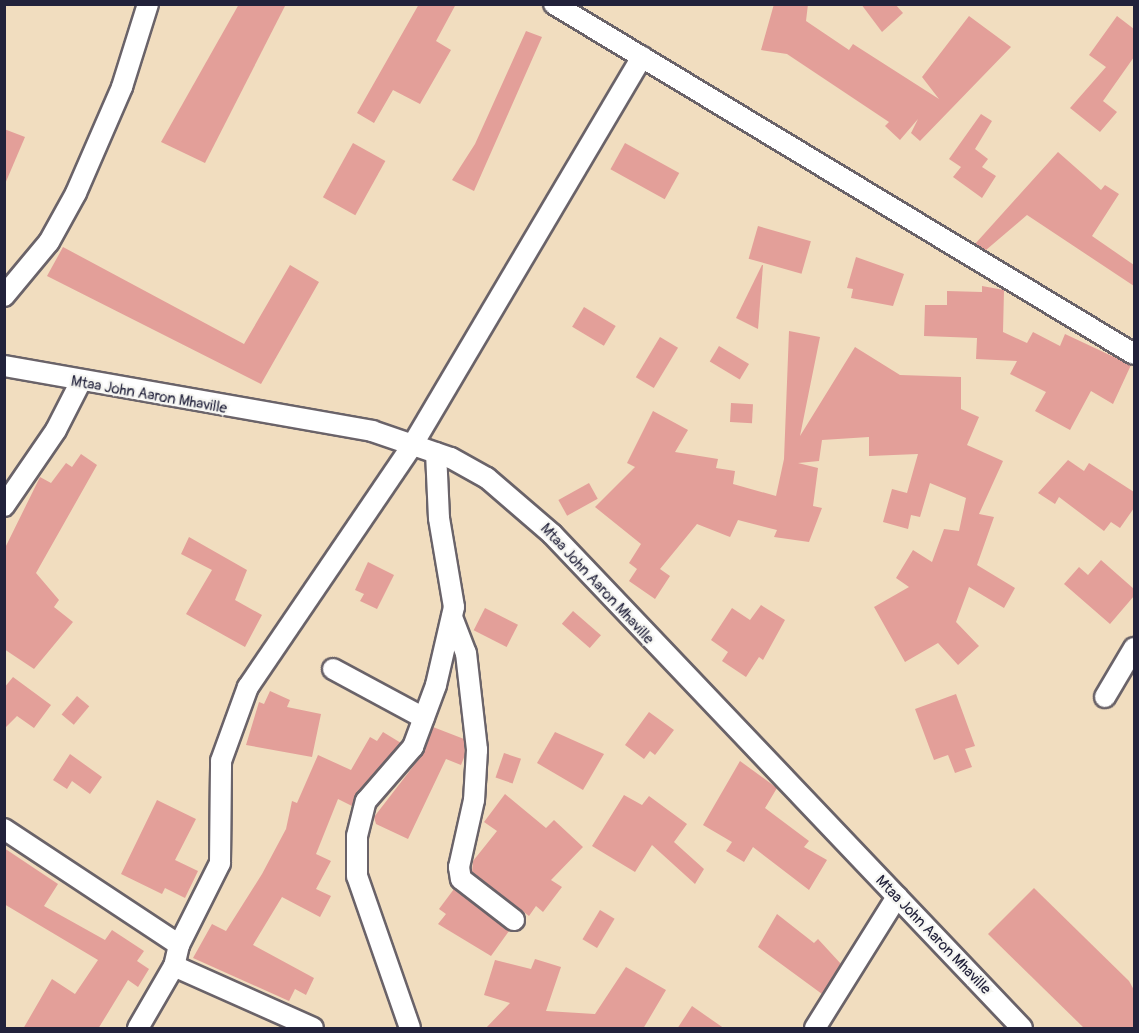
<!DOCTYPE html>
<style>
body{margin:0}
#map{position:relative;width:1139px;height:1033px;overflow:hidden;background:#f1ddbf;font-family:Pangolin,sans-serif}
div>[style]{position:absolute}
[style*='--x']{left:calc(var(--x)*1px);top:calc(var(--y)*1px);width:calc(var(--w)*1px);rotate:calc(var(--a)*1deg)}
.building>*{inset:0;background:#e39f99;transform-origin:0 0}
.roads{filter:drop-shadow(2px 0 #6a6369) drop-shadow(-2px 0 #6a6369) drop-shadow(0 2px #6a6369) drop-shadow(0 -2px #6a6369)}
.minor>*{height:20px;margin:-10px;padding:0 10px;transform-origin:10px;border-radius:10px;background:#fff}
span{translate:-50% -50%;white-space:nowrap;text-align:center;line-height:1.15;-webkit-text-stroke:4.5px #f6f6f2;paint-order:stroke}
.street-label{font-size:15px;color:#22223b}
.frame{position:absolute;inset:0;border:6px solid #22223b;pointer-events:none}
</style>
<div id="map">
<div class="building">
<i style="clip-path:polygon(239px 4px,286px 4px,205px 163px,161px 142px)"></i>
<i style="clip-path:polygon(419px 4px,456px 4px,436px 41px,451px 50px,420px 104px,393px 90px,374px 123px,357px 113px)"></i>
<i style="clip-path:polygon(774px 4px,808px 4px,806px 21px,849px 50px,853px 44px,939px 99px,922px 77px,969px 16px,1011px 47px,920px 141px,911px 133px,918px 119px,900px 140px,885px 126px,889px 122px,787px 54px,761px 50px)"></i>
<i style="clip-path:polygon(861px 4px,895px 4px,903px 13px,882px 32px)"></i>
<i style="clip-path:polygon(1117px 16px,1134px 29px,1134px 57px,1103px 101px,1117px 112px,1100px 132px,1070px 108px,1106px 67px,1089px 55px)"></i>
<i style="clip-path:polygon(526px 31px,542px 37px,474px 191px,452px 180px,475px 144px)"></i>
<i style="clip-path:polygon(981px 114px,992px 121px,975px 149px,988px 159px,982px 167px,996px 176px,982px 198px,953px 177px,961px 167px,949px 159px)"></i>
<i style="clip-path:polygon(4px 129px,25px 137px,5px 184px,4px 184px)"></i>
<i style="left:353px;top:143px;width:37px;height:62px;rotate:29deg"></i>
<i style="left:625px;top:143px;width:62px;height:30px;rotate:29deg"></i>
<i style="clip-path:polygon(1058px 152px,1101px 190px,1105px 185px,1119px 194px,1092px 236px,1134px 265px,1134px 286px,1027px 215px,986px 250px,975px 244px)"></i>
<i style="left:758px;top:226px;width:55px;height:34px;rotate:16deg"></i>
<i style="clip-path:polygon(63px 247px,244px 344px,290px 265px,319px 282px,261px 384px,47px 276px)"></i>
<i style="clip-path:polygon(856px 257px,904px 274px,893px 306px,851px 298px,853px 289px,847px 288px)"></i>
<i style="clip-path:polygon(762px 265px,763px 265px,758px 329px,736px 318px)"></i>
<i style="clip-path:polygon(982px 286px,1004px 290px,1003px 332px,1027px 343px,1033px 332px,1060px 346px,1065px 334px,1131px 365px,1113px 404px,1091px 391px,1070px 430px,1035px 411px,1046px 392px,1010px 374px,1017px 361px,976px 359px,977px 338px,924px 336px,925px 305px,947px 305px,947px 291px,982px 292px)"></i>
<i style="left:584px;top:307px;width:37px;height:23px;rotate:31deg"></i>
<i style="clip-path:polygon(789px 331px,820px 337px,800px 436px,855px 347px,900px 375px,961px 377px,961px 409px,979px 417px,967px 445px,1003px 461px,979px 514px,994px 517px,977px 565px,1015px 588px,1004px 608px,969px 587px,956px 622px,979px 646px,958px 665px,938px 643px,905px 662px,874px 607px,909px 587px,896px 578px,913px 550px,932px 562px,944px 529px,959px 531px,966px 498px,930px 483px,920px 517px,911px 515px,908px 529px,883px 522px,892px 489px,907px 493px,918px 454px,869px 456px,869px 437px,822px 440px,819px 461px,798px 463px,818px 468px,813px 506px,822px 508px,809px 542px,774px 537px,777px 530px,738px 520px,730px 537px,697px 524px,660px 569px,670px 576px,655px 599px,629px 581px,637px 569px,629px 563px,641px 544px,595px 507px,635px 467px,627px 463px,653px 411px,688px 430px,675px 452px,718px 459px,716px 468px,735px 471px,733px 484px,776px 496px,784px 459px)"></i>
<i style="left:660px;top:337px;width:21px;height:47px;rotate:31deg"></i>
<i style="left:719px;top:346px;width:35px;height:18px;rotate:31deg"></i>
<i style="left:731px;top:403px;width:22px;height:19px;rotate:3deg"></i>
<i style="clip-path:polygon(81px 454px,97px 465px,36px 573px,59px 600px,54px 607px,73px 622px,34px 669px,4px 649px,4px 550px,40px 477px,51px 483px,66px 463px,72px 467px)"></i>
<i style="clip-path:polygon(1068px 460px,1084px 471px,1089px 463px,1134px 492px,1134px 508px,1120px 528px,1111px 522px,1104px 531px,1059px 497px,1055px 504px,1038px 493px)"></i>
<i style="left:589px;top:483px;width:18px;height:35px;rotate:61deg"></i>
<i style="clip-path:polygon(189px 537px,247px 570px,235px 600px,262px 615px,245px 647px,186px 614px,212px 570px,181px 554px)"></i>
<i style="clip-path:polygon(1101px 560px,1134px 589px,1134px 596px,1110px 624px,1064px 584px,1079px 567px,1088px 575px)"></i>
<i style="clip-path:polygon(368px 562px,394px 575px,377px 609px,360px 601px,364px 594px,355px 590px)"></i>
<i style="clip-path:polygon(761px 605px,785px 620px,763px 660px,759px 657px,746px 677px,722px 661px,728px 652px,711px 640px,732px 608px,750px 620px)"></i>
<i style="left:485px;top:608px;width:37px;height:25px;rotate:27deg"></i>
<i style="left:573px;top:611px;width:37px;height:17px;rotate:41deg"></i>
<i style="clip-path:polygon(13px 677px,51px 705px,34px 728px,17px 716px,4px 729px,4px 688px)"></i>
<i style="clip-path:polygon(270px 691px,290px 700px,287px 707px,321px 714px,312px 757px,246px 745px,259px 702px,264px 704px)"></i>
<i style="clip-path:polygon(956px 694px,975px 746px,965px 749px,972px 767px,955px 773px,948px 755px,934px 760px,915px 709px)"></i>
<i style="left:77px;top:696px;width:16px;height:24px;rotate:40deg"></i>
<i style="clip-path:polygon(649px 712px,674px 730px,655px 755px,650px 751px,644px 759px,625px 745px)"></i>
<i style="clip-path:polygon(433px 727px,464px 739px,465px 755px,461px 765px,446px 759px,408px 839px,376px 824px,374px 817px,422px 755px)"></i>
<i style="clip-path:polygon(383px 732px,401px 743px,352px 806px,338px 799px,316px 854px,331px 861px,316px 889px,331px 896px,320px 917px,282px 897px,253px 945px,314px 978px,306px 995px,295px 989px,289px 1001px,193px 958px,212px 924px,226px 931px,262px 874px,286px 829px,292px 801px,297px 803px,318px 755px,351px 770px,370px 737px,377px 741px)"></i>
<i style="clip-path:polygon(555px 732px,604px 754px,583px 790px,537px 763px)"></i>
<i style="left:504px;top:753px;width:18px;height:26px;rotate:19deg"></i>
<i style="clip-path:polygon(70px 754px,102px 777px,90px 794px,72px 781px,67px 789px,53px 780px)"></i>
<i style="clip-path:polygon(740px 761px,777px 788px,765px 808px,809px 841px,804px 847px,827px 860px,809px 890px,753px 847px,744px 862px,726px 851px,732px 842px,703px 825px)"></i>
<i style="clip-path:polygon(505px 794px,546px 828px,554px 820px,583px 847px,551px 880px,562px 887px,543px 912px,536px 906px,529px 916px,472px 872px,473px 861px,497px 831px,484px 822px)"></i>
<i style="clip-path:polygon(624px 795px,642px 805px,649px 796px,687px 824px,674px 842px,704px 869px,695px 884px,652px 845px,635px 872px,592px 846px)"></i>
<i style="clip-path:polygon(157px 800px,196px 819px,175px 860px,198px 871px,185px 898px,165px 888px,162px 894px,121px 874px)"></i>
<i style="clip-path:polygon(4px 848px,58px 884px,44px 906px,105px 940px,112px 930px,144px 951px,137px 961px,149px 969px,138px 987px,128px 980px,98px 1029px,23px 1029px,52px 979px,75px 994px,98px 960px,4px 904px)"></i>
<i style="clip-path:polygon(1034px 888px,1129px 981px,1134px 990px,1134px 1029px,1085px 1029px,988px 934px)"></i>
<i style="clip-path:polygon(454px 889px,509px 931px,491px 956px,438px 924px,446px 914px,439px 909px)"></i>
<i style="left:600px;top:910px;width:17px;height:34px;rotate:31deg"></i>
<i style="clip-path:polygon(777px 914px,814px 943px,818px 939px,841px 964px,822px 994px,758px 947px)"></i>
<i style="clip-path:polygon(535px 959px,561px 967px,546px 1011px,595px 1014px,626px 967px,666px 990px,643px 1029px,485px 1029px,510px 1003px,484px 995px,495px 960px,531px 969px)"></i>
<i style="clip-path:polygon(692px 1006px,725px 1029px,677px 1029px)"></i>
</div>
<div class="roads">
<div class="minor">
<i style="--x:554;--y:4;--w:677;--a:31.11"></i>
<i style="--x:4;--y:296;--w:70;--a:-50.2"></i>
<i style="--x:49;--y:242;--w:56;--a:-61.1"></i>
<i style="--x:76;--y:193;--w:116;--a:-66.5"></i>
<i style="--x:122;--y:87;--w:87;--a:-72.6"></i>
<i style="--x:4;--y:366;--w:374;--a:10"></i>
<i style="--x:372;--y:431;--w:83;--a:18.9"></i>
<i style="--x:451;--y:458;--w:41;--a:29.1"></i>
<i style="--x:487;--y:478;--w:86;--a:40.7"></i>
<i style="--x:552;--y:534;--w:682;--a:46.43"></i>
<i style="--x:4;--y:506;--w:92;--a:-55.6"></i>
<i style="--x:56;--y:430;--w:53;--a:-62.9"></i>
<i style="--x:452;--y:617;--w:39;--a:69"></i>
<i style="--x:466;--y:653;--w:98;--a:83.5"></i>
<i style="--x:477;--y:750;--w:50;--a:93.4"></i>
<i style="--x:474;--y:800;--w:69;--a:102.6"></i>
<i style="--x:459;--y:867;--w:12;--a:81"></i>
<i style="--x:461;--y:879;--w:67;--a:37.7"></i>
<i style="--x:333;--y:669;--w:103;--a:28.3"></i>
<i style="--x:1105;--y:697;--w:57;--a:-59.4"></i>
<i style="--x:4;--y:829;--w:210;--a:33.5"></i>
<i style="--x:179;--y:945;--w:22;--a:103"></i>
<i style="--x:174;--y:966;--w:152;--a:24"></i>
<i style="--x:179;--y:945;--w:92;--a:-63.4"></i>
<i style="--x:220;--y:863;--w:102;--a:-89.4"></i>
<i style="--x:221;--y:761;--w:79;--a:-70"></i>
<i style="--x:248;--y:687;--w:294;--a:-55.8"></i>
<i style="--x:413;--y:444;--w:450;--a:-59.4"></i>
<i style="--x:138;--y:1028;--w:72;--a:-59.9"></i>
<i style="--x:410;--y:1028;--w:161;--a:-109.2"></i>
<i style="--x:357;--y:876;--w:40;--a:-90"></i>
<i style="--x:357;--y:836;--w:36;--a:-76"></i>
<i style="--x:366;--y:801;--w:72;--a:-49"></i>
<i style="--x:413;--y:747;--w:66;--a:-69.6"></i>
<i style="--x:436;--y:685;--w:80;--a:-77"></i>
<i style="--x:454;--y:607;--w:90;--a:-99.6"></i>
<i style="--x:439;--y:518;--w:65;--a:-92.6"></i>
<i style="--x:815;--y:1028;--w:155;--a:-58"></i>
</div>
</div>
<div class="street-label">
<span style="left:149px;top:395px;rotate:10deg">Mtaa John Aaron Mhaville</span>
<span style="left:597px;top:584px;rotate:47deg">Mtaa John Aaron Mhaville</span>
<span style="left:933px;top:935px;rotate:46deg">Mtaa John Aaron Mhaville</span>
</div>
<div class="frame"></div>
</div>
